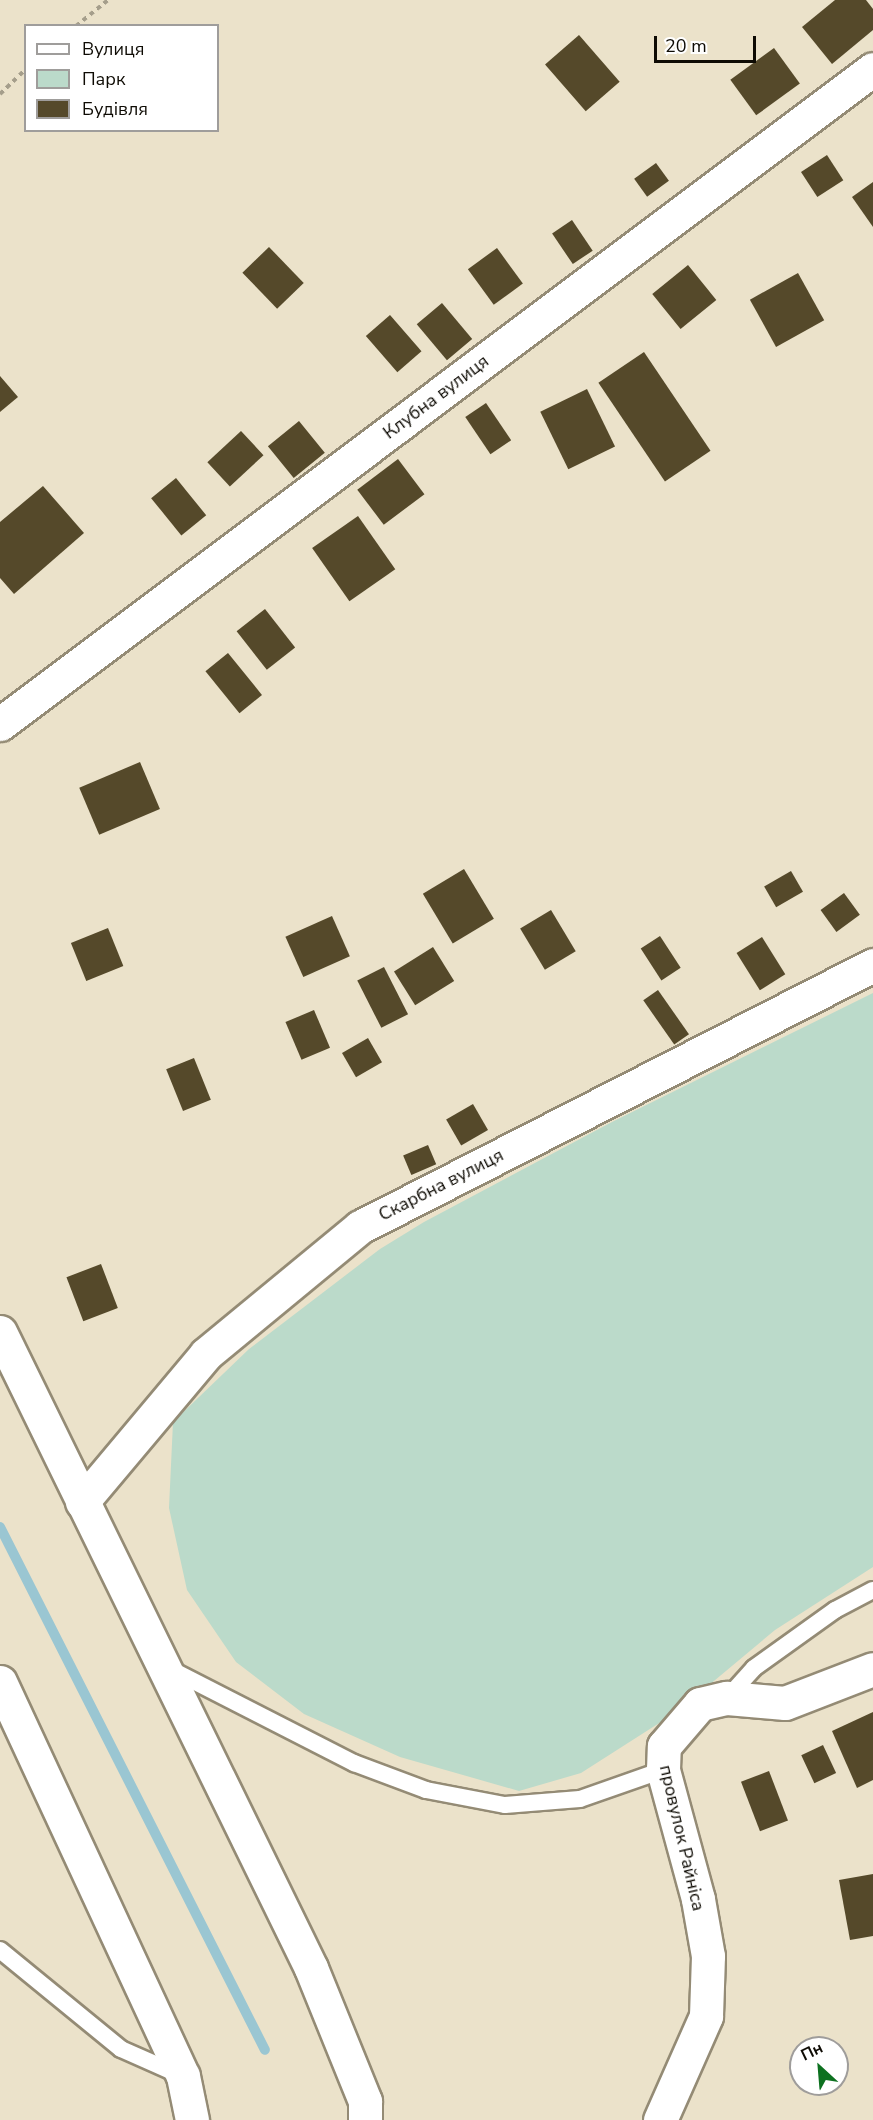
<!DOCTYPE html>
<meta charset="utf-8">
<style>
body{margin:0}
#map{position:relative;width:873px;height:2120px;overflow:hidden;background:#ebe2ca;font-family:"Nunito Sans",sans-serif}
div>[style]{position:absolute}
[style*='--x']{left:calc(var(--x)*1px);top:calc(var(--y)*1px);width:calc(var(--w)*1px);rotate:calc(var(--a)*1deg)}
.green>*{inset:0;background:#bbdaca}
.stream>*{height:10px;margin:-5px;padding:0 5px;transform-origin:5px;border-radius:5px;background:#9ac6d2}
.building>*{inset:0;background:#55492a;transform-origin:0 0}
.path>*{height:4px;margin-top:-2px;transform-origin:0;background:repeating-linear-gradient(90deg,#a59e8b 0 4.5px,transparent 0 9px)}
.roads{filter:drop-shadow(2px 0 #948b75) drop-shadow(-2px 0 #948b75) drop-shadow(0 2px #948b75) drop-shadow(0 -2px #948b75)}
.service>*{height:16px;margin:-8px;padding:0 8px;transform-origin:8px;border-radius:8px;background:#fff}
.minor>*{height:33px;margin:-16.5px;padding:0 16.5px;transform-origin:16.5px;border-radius:16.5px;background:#fff}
span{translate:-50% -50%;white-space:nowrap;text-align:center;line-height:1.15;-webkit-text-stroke:6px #fff;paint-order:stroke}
.street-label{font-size:18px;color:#0e0b04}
.legend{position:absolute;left:24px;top:24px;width:195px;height:108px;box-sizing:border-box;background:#fff;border:2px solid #9f9d9b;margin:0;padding:8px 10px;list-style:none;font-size:18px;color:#0e0b04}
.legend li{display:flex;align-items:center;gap:12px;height:30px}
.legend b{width:30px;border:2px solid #9f9d9b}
.north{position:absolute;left:789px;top:2036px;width:60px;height:60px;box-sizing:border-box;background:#fff;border:2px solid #9f9d9b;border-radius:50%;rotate:334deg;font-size:16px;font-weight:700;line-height:24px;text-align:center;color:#0e0b04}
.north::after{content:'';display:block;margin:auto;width:21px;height:27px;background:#0d7120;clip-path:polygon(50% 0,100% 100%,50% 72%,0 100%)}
.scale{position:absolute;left:654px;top:36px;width:102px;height:27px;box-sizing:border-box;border:3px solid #0e0b04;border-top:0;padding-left:8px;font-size:18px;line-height:21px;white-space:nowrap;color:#0e0b04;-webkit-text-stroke:4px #fff;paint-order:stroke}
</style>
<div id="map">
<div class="green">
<i style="clip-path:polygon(873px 993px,873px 1567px,775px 1630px,678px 1711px,581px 1773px,519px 1791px,400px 1757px,304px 1714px,236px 1662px,187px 1590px,169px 1508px,173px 1422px,249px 1349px,380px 1249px,424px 1222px,612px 1122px)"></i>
</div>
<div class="stream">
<i style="--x:0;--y:1527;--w:586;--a:63.13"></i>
</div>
<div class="building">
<i style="clip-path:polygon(835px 0,866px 0,873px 9px,873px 30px,832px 64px,802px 27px)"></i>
<i style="left:579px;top:35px;width:62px;height:45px;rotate:49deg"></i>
<i style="left:774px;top:48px;width:44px;height:54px;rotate:54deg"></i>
<i style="left:827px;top:155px;width:30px;height:31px;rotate:57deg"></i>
<i style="left:656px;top:163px;width:22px;height:27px;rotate:54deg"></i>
<i style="clip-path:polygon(873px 182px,873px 227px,852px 197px)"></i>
<i style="left:572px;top:220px;width:37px;height:24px;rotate:56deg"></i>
<i style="left:269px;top:247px;width:50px;height:37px;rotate:46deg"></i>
<i style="left:497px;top:248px;width:44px;height:36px;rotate:54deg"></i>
<i style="left:688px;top:265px;width:45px;height:46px;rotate:51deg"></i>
<i style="left:798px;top:273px;width:54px;height:55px;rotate:61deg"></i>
<i style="left:442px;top:303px;width:47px;height:33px;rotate:50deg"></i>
<i style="left:390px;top:315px;width:48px;height:32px;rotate:49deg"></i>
<i style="left:644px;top:352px;width:119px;height:55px;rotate:56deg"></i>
<i style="clip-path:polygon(0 376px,18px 397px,0 412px)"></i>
<i style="left:587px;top:389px;width:64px;height:52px;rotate:64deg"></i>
<i style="left:486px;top:403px;width:45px;height:25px;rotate:56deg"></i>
<i style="left:299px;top:421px;width:41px;height:40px;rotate:51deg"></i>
<i style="left:241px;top:431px;width:33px;height:46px;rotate:47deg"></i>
<i style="left:398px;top:459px;width:44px;height:51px;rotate:53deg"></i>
<i style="left:176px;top:478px;width:48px;height:32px;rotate:51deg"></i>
<i style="clip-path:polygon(43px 486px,84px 533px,14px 594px,0 578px,0 522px)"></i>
<i style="left:358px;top:516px;width:65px;height:56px;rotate:55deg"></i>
<i style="left:265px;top:609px;width:49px;height:36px;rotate:52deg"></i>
<i style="left:228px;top:653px;width:54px;height:29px;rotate:51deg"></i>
<i style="left:140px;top:762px;width:51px;height:66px;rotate:67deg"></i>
<i style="left:464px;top:869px;width:58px;height:48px;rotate:59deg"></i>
<i style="left:791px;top:871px;width:24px;height:31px;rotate:60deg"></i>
<i style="left:844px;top:893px;width:27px;height:29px;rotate:54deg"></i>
<i style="left:551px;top:910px;width:48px;height:36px;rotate:59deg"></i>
<i style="left:332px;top:916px;width:44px;height:51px;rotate:66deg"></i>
<i style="left:108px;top:928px;width:41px;height:40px;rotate:68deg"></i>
<i style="left:660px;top:936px;width:38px;height:23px;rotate:57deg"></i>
<i style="left:762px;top:937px;width:44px;height:30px;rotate:58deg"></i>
<i style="left:433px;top:947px;width:40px;height:46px;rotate:58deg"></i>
<i style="left:384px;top:967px;width:53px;height:30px;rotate:63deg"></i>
<i style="left:658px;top:990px;width:54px;height:18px;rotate:55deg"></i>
<i style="left:314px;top:1010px;width:41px;height:31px;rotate:67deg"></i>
<i style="left:368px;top:1038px;width:28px;height:30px;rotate:60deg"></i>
<i style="left:194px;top:1058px;width:45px;height:30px;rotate:68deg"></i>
<i style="left:473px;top:1104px;width:30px;height:31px;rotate:60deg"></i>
<i style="left:428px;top:1145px;width:21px;height:27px;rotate:67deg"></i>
<i style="left:101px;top:1264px;width:47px;height:37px;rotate:69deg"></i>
<i style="clip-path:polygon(873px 1712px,873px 1780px,857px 1788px,832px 1731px)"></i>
<i style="left:823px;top:1745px;width:31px;height:24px;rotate:65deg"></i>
<i style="left:769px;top:1771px;width:53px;height:30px;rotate:69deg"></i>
<i style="clip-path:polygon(873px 1874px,873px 1936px,850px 1940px,839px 1880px)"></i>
</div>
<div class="path">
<i style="--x:76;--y:26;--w:41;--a:-39.1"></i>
<i style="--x:0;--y:94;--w:36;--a:-44"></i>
</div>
<div class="roads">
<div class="service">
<i style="--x:170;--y:1669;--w:207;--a:27.1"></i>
<i style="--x:354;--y:1763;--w:77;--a:20.6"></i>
<i style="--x:426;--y:1790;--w:80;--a:10.8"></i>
<i style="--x:505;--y:1805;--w:75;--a:-4.6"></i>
<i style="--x:580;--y:1799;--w:88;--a:-19.3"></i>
<i style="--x:727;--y:1698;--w:40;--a:-48"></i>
<i style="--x:754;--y:1668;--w:100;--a:-35.6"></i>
<i style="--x:835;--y:1610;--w:43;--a:-27.8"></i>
<i style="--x:0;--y:1950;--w:156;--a:39.3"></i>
<i style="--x:121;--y:2049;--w:64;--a:23.8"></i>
</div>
<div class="minor">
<i style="--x:0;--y:724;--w:1091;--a:-36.88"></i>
<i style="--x:0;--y:1332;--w:708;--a:63.94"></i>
<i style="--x:311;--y:1968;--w:144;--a:67.9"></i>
<i style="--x:365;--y:2101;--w:19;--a:90"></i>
<i style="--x:82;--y:1502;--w:193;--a:-50"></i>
<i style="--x:206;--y:1354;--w:200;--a:-39.5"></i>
<i style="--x:360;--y:1227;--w:576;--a:-27.05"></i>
<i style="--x:0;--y:1682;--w:434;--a:65.1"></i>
<i style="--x:183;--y:2076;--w:45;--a:78.4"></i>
<i style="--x:660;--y:2120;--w:114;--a:-66.1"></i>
<i style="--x:706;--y:2016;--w:60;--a:-88.1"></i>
<i style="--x:708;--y:1956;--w:58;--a:-100"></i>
<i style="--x:698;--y:1899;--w:134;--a:-105.2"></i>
<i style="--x:663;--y:1770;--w:24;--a:-88"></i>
<i style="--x:664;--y:1746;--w:55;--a:-49.4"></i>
<i style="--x:700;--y:1704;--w:28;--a:-13"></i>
<i style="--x:727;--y:1698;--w:58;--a:4.9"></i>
<i style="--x:785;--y:1703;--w:94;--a:-21.1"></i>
</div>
</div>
<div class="street-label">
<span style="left:436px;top:397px;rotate:-37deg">Клубна вулиця</span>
<span style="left:441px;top:1185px;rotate:-27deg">Скарбна вулиця</span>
<span style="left:682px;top:1838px;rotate:77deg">провулок Райніса</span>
</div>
<ul class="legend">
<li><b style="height:8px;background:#fff"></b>Вулиця</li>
<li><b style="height:16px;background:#bbdaca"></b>Парк</li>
<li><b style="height:16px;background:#55492a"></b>Будівля</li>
</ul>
<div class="north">Пн</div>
<div class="scale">20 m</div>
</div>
